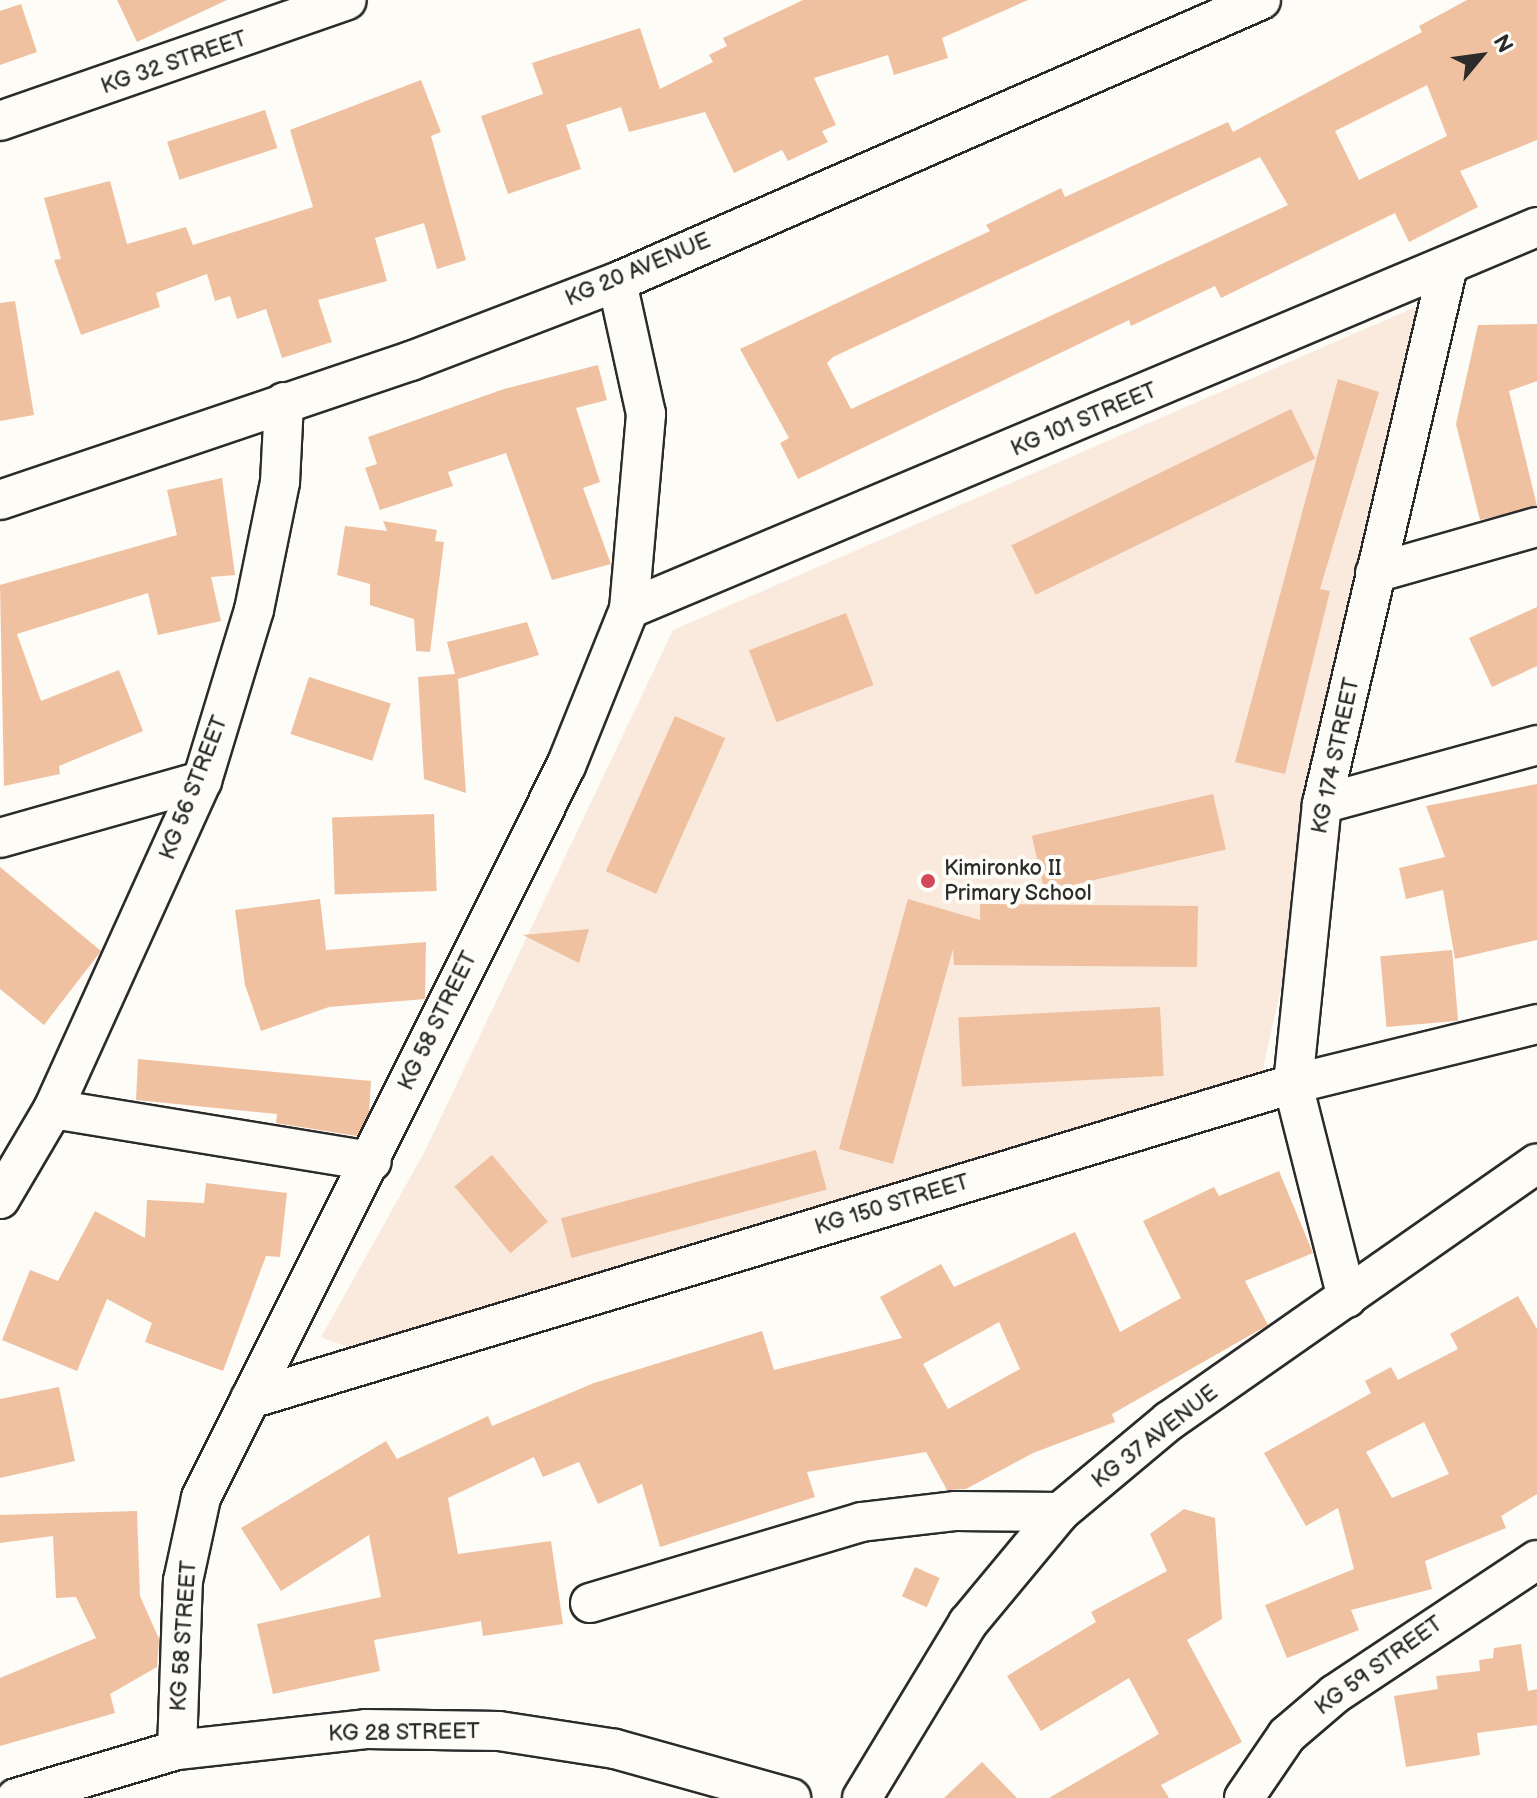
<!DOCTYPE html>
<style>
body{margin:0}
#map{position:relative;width:1537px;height:1798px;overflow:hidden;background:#fdfcf7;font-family:"Balsamiq Sans",sans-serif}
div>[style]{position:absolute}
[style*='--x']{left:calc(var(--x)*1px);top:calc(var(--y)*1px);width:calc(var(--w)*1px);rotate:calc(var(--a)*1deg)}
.built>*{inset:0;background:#f9eadd}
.building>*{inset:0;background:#f0c1a0;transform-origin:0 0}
.roads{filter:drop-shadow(2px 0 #2b2b2b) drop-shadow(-2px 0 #2b2b2b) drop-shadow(0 2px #2b2b2b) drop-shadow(0 -2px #2b2b2b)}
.minor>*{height:38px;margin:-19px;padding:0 19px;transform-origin:19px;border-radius:19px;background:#fdfcf7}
.dots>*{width:22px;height:22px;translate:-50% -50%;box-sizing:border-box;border:4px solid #fdfcf7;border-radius:50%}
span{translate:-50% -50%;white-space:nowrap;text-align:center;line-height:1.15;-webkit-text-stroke:8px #fdfcf7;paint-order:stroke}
.street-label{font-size:22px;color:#2b2b2b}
.poi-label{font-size:22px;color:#2b2b2b}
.left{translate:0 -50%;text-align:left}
.north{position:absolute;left:1441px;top:16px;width:80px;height:80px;-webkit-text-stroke:6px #fdfcf7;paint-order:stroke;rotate:61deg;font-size:22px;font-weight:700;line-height:32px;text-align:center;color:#2b2b2b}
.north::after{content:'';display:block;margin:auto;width:28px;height:36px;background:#2b2b2b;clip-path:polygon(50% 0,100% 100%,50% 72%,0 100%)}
</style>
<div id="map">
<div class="built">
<i style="clip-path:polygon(1434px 299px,1262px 1073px,386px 1340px,347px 1347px,321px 1337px,425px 1151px,673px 630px)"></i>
</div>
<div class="building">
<i style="clip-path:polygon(117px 0,227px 0,137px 42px)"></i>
<i style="clip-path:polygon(803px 0,1028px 0,942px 38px,948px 58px,894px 75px,888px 55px,814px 78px,836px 125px,822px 131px,828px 142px,788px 161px,782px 150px,734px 173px,705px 112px,629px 132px,621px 107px,566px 125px,581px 169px,508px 194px,481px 116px,543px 94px,532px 63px,640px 28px,660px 89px,713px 62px,709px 55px,727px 46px,723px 38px)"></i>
<i style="clip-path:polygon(evenodd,1467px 0,1537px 0,1537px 140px,1460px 171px,1478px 207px,1409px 242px,1395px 213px,1221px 298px,1215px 286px,1131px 326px,1129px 320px,798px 479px,780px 443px,789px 438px,740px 349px,990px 231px,986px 225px,1061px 188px,1065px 197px,1228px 122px,1233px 132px,1422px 32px,1419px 26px,1467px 0,1427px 85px,1447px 136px,1359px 180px,1335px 131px,1427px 85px,1467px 0,1260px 157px,1288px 205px,851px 409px,827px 363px,833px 357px,1260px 157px)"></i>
<i style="clip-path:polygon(21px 4px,37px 52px,0 65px,0 11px)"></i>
<i style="clip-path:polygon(421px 80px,441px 132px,431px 136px,466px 260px,437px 269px,424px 223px,375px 238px,387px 281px,318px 300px,332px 342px,282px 358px,266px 309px,237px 319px,230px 296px,215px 301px,207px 274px,156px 293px,160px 307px,81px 335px,54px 260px,61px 259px,44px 198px,110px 181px,127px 244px,186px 227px,193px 245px,313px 207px,290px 130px)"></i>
<i style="left:265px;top:110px;width:40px;height:103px;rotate:72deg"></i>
<i style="clip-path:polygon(15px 301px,34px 415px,0 421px,0 303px)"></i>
<i style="clip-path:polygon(1537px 324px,1537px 381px,1509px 391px,1537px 506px,1480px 520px,1456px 424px,1478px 325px)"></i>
<i style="clip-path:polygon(598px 365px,607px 400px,576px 408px,600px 482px,583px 488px,611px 564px,552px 580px,506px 453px,448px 472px,453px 486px,380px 510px,365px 468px,377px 464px,368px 437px,504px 389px)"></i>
<i style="clip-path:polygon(1338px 379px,1379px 392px,1320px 589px,1330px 591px,1285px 774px,1235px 762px)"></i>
<i style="left:1291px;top:409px;width:55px;height:311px;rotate:64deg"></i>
<i style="clip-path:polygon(222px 478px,235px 575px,211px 577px,221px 621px,158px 635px,148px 593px,17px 634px,41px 701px,119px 670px,143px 731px,59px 766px,60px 774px,4px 786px,0 585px,177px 535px,167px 490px)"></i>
<i style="clip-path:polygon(383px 521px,437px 530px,435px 541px,444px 542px,430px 652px,416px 651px,414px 619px,370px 605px,370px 584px,337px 575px,345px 526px,387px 531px)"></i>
<i style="clip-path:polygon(1537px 607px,1537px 666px,1492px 687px,1469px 638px)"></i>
<i style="left:846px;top:613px;width:77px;height:104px;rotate:69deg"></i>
<i style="clip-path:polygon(527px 622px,539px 655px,458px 679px,466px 793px,424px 779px,418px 677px,455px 674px,447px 642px)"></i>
<i style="left:309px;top:677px;width:86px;height:60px;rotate:18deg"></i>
<i style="left:675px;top:716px;width:55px;height:170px;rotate:24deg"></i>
<i style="clip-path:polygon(1537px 784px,1537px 940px,1455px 959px,1443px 890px,1406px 899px,1399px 868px,1445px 857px,1426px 806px)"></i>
<i style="left:1213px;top:794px;width:57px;height:186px;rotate:77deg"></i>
<i style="left:434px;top:814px;width:77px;height:102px;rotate:88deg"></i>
<i style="clip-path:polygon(0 867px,101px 951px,44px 1025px,0 989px)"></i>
<i style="clip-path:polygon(320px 899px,326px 950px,426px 942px,425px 999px,329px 1007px,261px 1031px,245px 985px,235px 910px)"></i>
<i style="clip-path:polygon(908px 899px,980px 920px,980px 904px,1198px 906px,1197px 967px,954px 965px,953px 949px,893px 1164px,839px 1149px)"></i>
<i style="clip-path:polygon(589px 929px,579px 963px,523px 935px)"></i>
<i style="left:1452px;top:950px;width:71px;height:72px;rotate:85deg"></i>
<i style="left:1160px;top:1007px;width:69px;height:202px;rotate:87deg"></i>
<i style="clip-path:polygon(138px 1059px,371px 1081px,369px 1113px,357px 1136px,276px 1123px,277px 1114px,136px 1100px)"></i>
<i style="left:816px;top:1150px;width:41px;height:264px;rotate:75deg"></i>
<i style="left:492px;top:1155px;width:87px;height:49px;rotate:50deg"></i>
<i style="clip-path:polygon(evenodd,1279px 1171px,1313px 1253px,1245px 1281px,1268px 1325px,1112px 1414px,1115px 1422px,1033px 1453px,966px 1489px,947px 1490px,926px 1452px,807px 1472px,815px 1497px,660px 1547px,642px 1484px,598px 1504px,579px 1462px,543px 1477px,534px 1457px,448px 1498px,458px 1554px,551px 1541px,563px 1624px,483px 1636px,481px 1621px,374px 1640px,380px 1671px,273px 1694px,257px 1624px,381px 1597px,369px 1535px,281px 1591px,241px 1528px,386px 1441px,397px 1459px,488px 1416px,492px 1426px,594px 1383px,762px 1331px,774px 1370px,902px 1338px,880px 1297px,941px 1264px,954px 1287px,1075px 1232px,1120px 1332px,1181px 1298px,1143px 1221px,1214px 1187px,1219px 1196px,1279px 1171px,999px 1322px,1020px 1369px,948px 1409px,923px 1364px,999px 1322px)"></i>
<i style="clip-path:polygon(206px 1183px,287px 1193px,280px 1257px,266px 1256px,223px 1371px,145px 1342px,152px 1323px,107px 1299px,77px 1371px,2px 1340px,30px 1270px,58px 1281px,95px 1211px,145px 1238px,147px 1200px,204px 1203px)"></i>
<i style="clip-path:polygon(evenodd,1518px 1296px,1537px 1329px,1537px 1494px,1501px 1516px,1506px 1528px,1425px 1561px,1432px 1589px,1351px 1610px,1359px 1630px,1287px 1658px,1265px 1605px,1354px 1569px,1338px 1508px,1306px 1526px,1264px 1453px,1371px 1393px,1365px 1381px,1391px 1367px,1398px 1380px,1458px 1349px,1450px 1334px,1518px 1296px,1424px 1422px,1449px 1474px,1392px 1498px,1366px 1452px,1424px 1422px)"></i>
<i style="clip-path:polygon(59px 1387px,75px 1461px,0 1478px,0 1399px)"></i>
<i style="clip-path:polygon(1184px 1509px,1215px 1518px,1222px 1619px,1187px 1640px,1242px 1742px,1161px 1785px,1169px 1798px,1049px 1798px,1159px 1734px,1129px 1678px,1041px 1731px,1007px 1676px,1096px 1622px,1091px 1612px,1167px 1571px,1150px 1534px)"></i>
<i style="clip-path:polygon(137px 1511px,140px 1596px,159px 1639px,157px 1667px,110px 1694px,115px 1713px,0 1746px,0 1678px,96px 1638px,76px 1597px,56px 1598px,53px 1536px,0 1543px,0 1515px)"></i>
<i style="left:915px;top:1567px;width:27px;height:32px;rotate:24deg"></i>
<i style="clip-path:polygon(1521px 1644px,1528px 1691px,1537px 1689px,1537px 1725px,1477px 1733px,1480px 1755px,1406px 1767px,1394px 1696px,1438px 1689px,1436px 1676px,1480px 1671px,1479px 1660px,1493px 1658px,1494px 1648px)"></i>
<i style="clip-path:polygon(982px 1762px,1017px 1798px,944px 1798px)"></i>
</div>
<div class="roads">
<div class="minor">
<i style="--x:0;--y:121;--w:367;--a:-19.2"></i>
<i style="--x:0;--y:500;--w:434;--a:-18.7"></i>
<i style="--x:411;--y:361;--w:221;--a:-21"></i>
<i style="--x:617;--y:282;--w:703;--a:-23.65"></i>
<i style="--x:1375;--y:573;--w:168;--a:-15.9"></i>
<i style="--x:629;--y:609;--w:985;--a:-22.82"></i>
<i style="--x:1322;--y:804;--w:223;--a:-15.3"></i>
<i style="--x:0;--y:838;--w:210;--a:-15.8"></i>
<i style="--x:53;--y:1109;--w:323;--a:9.3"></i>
<i style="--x:0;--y:1199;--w:104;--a:-59.5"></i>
<i style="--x:53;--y:1109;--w:360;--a:-65.6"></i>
<i style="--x:202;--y:781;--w:179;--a:-73.1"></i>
<i style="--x:254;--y:610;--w:131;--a:-78.5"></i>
<i style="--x:280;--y:482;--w:80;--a:-87.1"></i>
<i style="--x:1347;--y:1298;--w:221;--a:-104.2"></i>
<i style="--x:1293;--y:1084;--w:281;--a:-84.1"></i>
<i style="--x:1322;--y:804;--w:553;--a:-76.82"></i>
<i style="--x:250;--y:1399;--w:1090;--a:-16.81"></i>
<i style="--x:1293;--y:1084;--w:251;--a:-13.8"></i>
<i style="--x:590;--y:1603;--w:283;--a:-16.6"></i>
<i style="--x:861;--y:1522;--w:96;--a:-6.6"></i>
<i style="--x:956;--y:1511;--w:104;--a:0.6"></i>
<i style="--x:177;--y:1750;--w:169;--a:-88"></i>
<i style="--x:183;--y:1581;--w:85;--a:-77.8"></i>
<i style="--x:201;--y:1498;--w:818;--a:-63.5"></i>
<i style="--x:566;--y:766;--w:169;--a:-68.1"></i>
<i style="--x:629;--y:609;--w:196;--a:-85"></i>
<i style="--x:646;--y:414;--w:135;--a:-102.4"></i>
<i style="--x:16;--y:1798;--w:168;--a:-16.6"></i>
<i style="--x:177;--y:1750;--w:190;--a:-6.3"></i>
<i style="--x:366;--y:1729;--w:133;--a:0.9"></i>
<i style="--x:499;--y:1731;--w:117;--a:8.8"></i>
<i style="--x:615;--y:1749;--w:183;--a:15.6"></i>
<i style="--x:862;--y:1798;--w:205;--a:-58.8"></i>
<i style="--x:968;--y:1623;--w:144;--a:-50.3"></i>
<i style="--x:1060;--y:1512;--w:142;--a:-39.9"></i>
<i style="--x:1169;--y:1421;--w:449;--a:-35"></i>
<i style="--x:1244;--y:1798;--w:76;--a:-55.7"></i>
<i style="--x:1287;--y:1735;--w:63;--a:-40.5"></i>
<i style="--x:1335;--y:1694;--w:242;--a:-33.6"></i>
</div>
</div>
<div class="dots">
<i style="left:928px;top:881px;background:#d1495b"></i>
</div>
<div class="street-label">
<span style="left:174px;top:63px;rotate:-19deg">KG 32 STREET</span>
<span style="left:638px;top:270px;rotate:-23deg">KG 20 AVENUE</span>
<span style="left:1084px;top:420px;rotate:-23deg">KG 101 STREET</span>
<span style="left:1336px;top:756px;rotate:-78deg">KG 174 STREET</span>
<span style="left:194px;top:788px;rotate:-69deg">KG 56 STREET</span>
<span style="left:438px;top:1021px;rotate:-64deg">KG 58 STREET</span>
<span style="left:892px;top:1205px;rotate:-17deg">KG 150 STREET</span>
<span style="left:1155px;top:1437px;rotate:-38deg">KG 37 AVENUE</span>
<span style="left:184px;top:1636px;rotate:-86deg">KG 58 STREET</span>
<span style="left:1379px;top:1666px;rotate:-36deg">KG 59 STREET</span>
<span style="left:404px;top:1733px;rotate:-1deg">KG 28 STREET</span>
</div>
<div class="poi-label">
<span class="left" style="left:944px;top:881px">Kimironko II<br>Primary School</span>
</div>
<div class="north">N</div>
</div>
